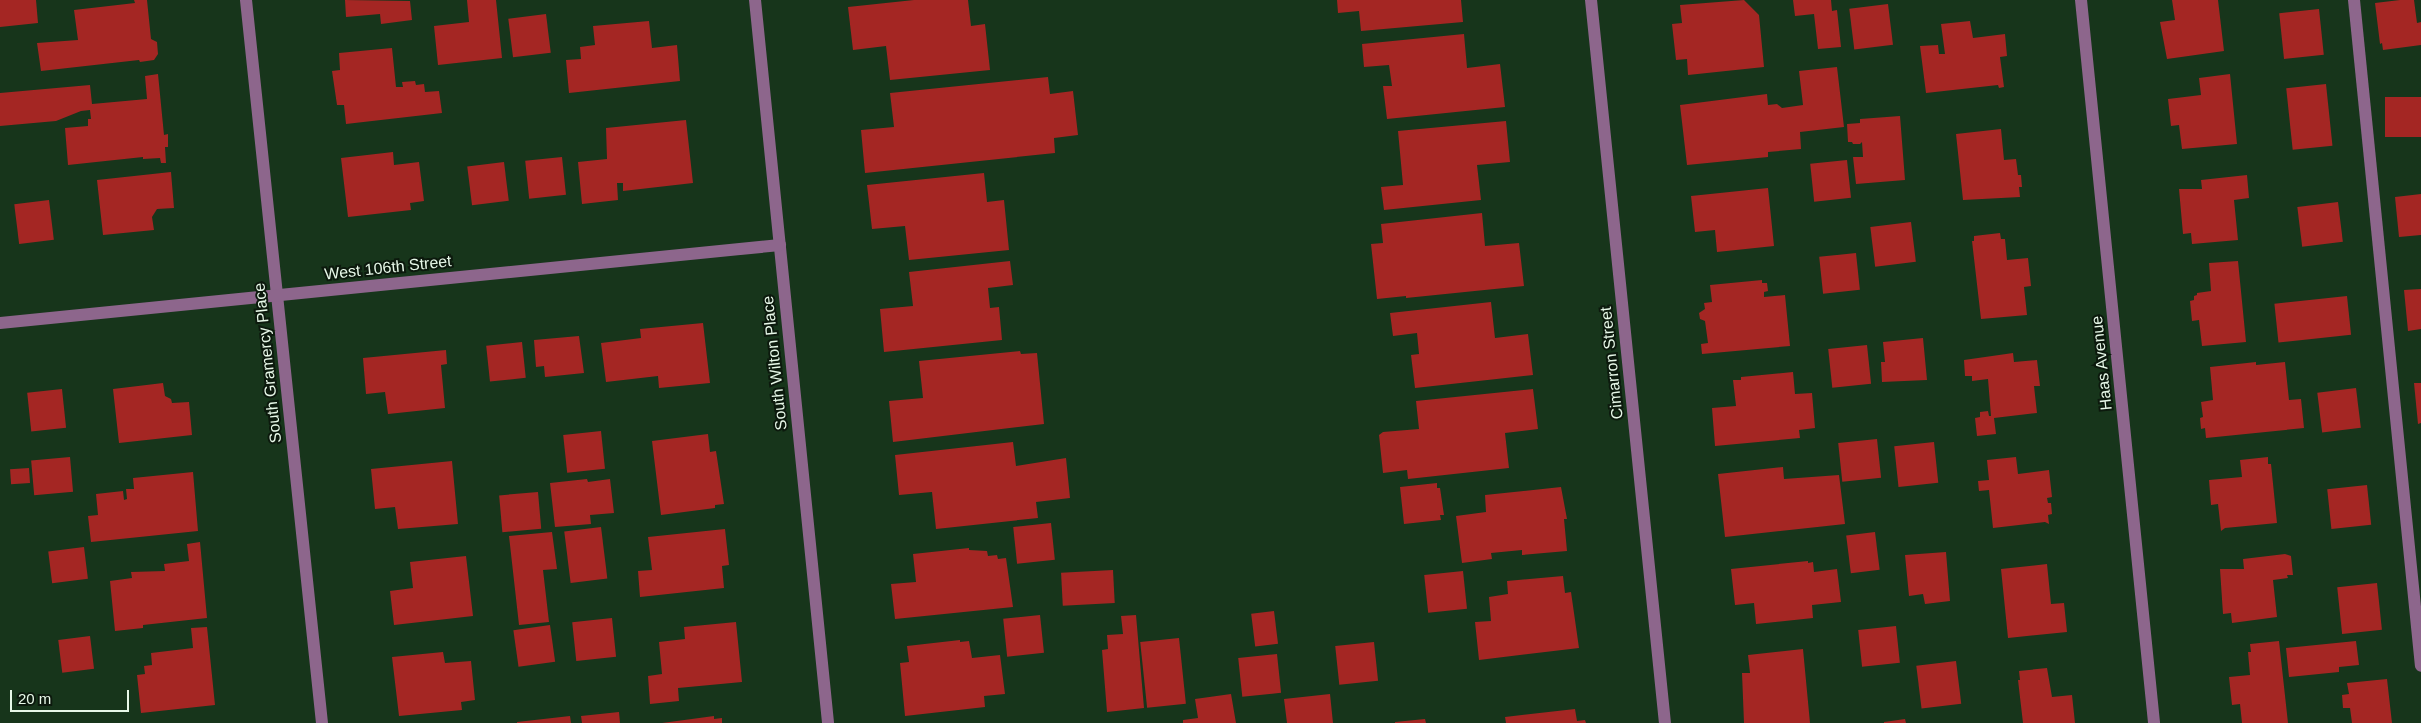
<!DOCTYPE html>
<style>
body{margin:0}
#map{position:relative;width:2421px;height:723px;overflow:hidden;background:#17351b;font-family:Arial,sans-serif}
div>[style]{position:absolute}
[style*='--x']{left:calc(var(--x)*1px);top:calc(var(--y)*1px);width:calc(var(--w)*1px);rotate:calc(var(--a)*1deg)}
.building>*{inset:0;background:#a42623;transform-origin:0 0}
.minor>*{height:12px;margin:-6px;padding:0 6px;transform-origin:6px;border-radius:6px;background:#8d668c}
span{translate:-50% -50%;white-space:nowrap;text-align:center;line-height:1.15;-webkit-text-stroke:4px #0c190d;paint-order:stroke}
.street-label{font-size:16px;color:#e7f8e8}
.scale{position:absolute;left:10px;top:690px;width:119px;height:22px;box-sizing:border-box;border:2px solid #e7f8e8;border-top:0;padding-left:6px;font-size:15px;line-height:18px;white-space:nowrap;color:#e7f8e8;-webkit-text-stroke:4px #0c190d;paint-order:stroke}
</style>
<div id="map">
<div class="building">
<i style="clip-path:polygon(0 0,36px 0,38px 23px,0 27px)"></i>
<i style="clip-path:polygon(134px 0,147px 0,151px 39px,157px 42px,158px 54px,154px 60px,140px 62px,139px 60px,41px 71px,37px 43px,78px 40px,74px 10px,135px 3px)"></i>
<i style="clip-path:polygon(345px 0,410px 1px,412px 20px,381px 24px,380px 14px,346px 17px)"></i>
<i style="clip-path:polygon(467px 0,496px 0,502px 58px,438px 65px,434px 26px,469px 22px)"></i>
<i style="clip-path:polygon(914px 0,968px 0,971px 26px,985px 24px,990px 70px,890px 80px,886px 46px,853px 50px,848px 7px)"></i>
<i style="clip-path:polygon(1337px 0,1461px 0,1463px 22px,1361px 31px,1359px 11px,1338px 13px)"></i>
<i style="clip-path:polygon(1744px 0,1759px 15px,1764px 67px,1688px 75px,1687px 59px,1676px 60px,1672px 24px,1682px 23px,1680px 5px)"></i>
<i style="clip-path:polygon(1793px 0,1831px 0,1832px 11px,1837px 10px,1841px 47px,1818px 49px,1814px 14px,1795px 16px)"></i>
<i style="clip-path:polygon(2172px 0,2218px 0,2224px 51px,2167px 59px,2160px 22px,2175px 20px)"></i>
<i style="clip-path:polygon(2400px 0,2414px 0,2417px 23px,2421px 22px,2421px 45px,2383px 50px,2382px 43px,2380px 44px,2375px 3px)"></i>
<i style="left:1888px;top:4px;width:41px;height:39px;rotate:83deg"></i>
<i style="left:2319px;top:9px;width:46px;height:40px;rotate:84deg"></i>
<i style="left:546px;top:14px;width:39px;height:38px;rotate:83deg"></i>
<i style="clip-path:polygon(649px 21px,652px 48px,677px 45px,680px 81px,569px 93px,566px 60px,581px 59px,580px 47px,595px 45px,593px 26px)"></i>
<i style="clip-path:polygon(1970px 21px,1973px 38px,2005px 34px,2007px 56px,2000px 57px,2004px 87px,1999px 88px,1998px 85px,1926px 93px,1920px 46px,1938px 45px,1939px 54px,1945px 54px,1941px 24px)"></i>
<i style="clip-path:polygon(1464px 34px,1467px 68px,1500px 64px,1505px 107px,1387px 119px,1383px 86px,1392px 86px,1389px 65px,1364px 67px,1362px 44px)"></i>
<i style="clip-path:polygon(392px 48px,396px 87px,403px 87px,402px 82px,415px 81px,416px 85px,424px 84px,425px 92px,439px 91px,442px 113px,346px 124px,344px 105px,337px 105px,332px 71px,340px 70px,339px 53px)"></i>
<i style="clip-path:polygon(1837px 67px,1844px 127px,1800px 132px,1801px 149px,1768px 152px,1768px 157px,1687px 165px,1680px 105px,1767px 94px,1768px 105px,1777px 104px,1782px 108px,1803px 105px,1799px 71px)"></i>
<i style="clip-path:polygon(158px 74px,164px 135px,168px 134px,168px 147px,165px 147px,166px 163px,161px 163px,160px 158px,143px 159px,143px 157px,68px 165px,65px 128px,88px 126px,88px 119px,91px 119px,90px 110px,81px 111px,56px 121px,0 126px,0 93px,90px 85px,92px 104px,147px 99px,145px 76px)"></i>
<i style="clip-path:polygon(2230px 74px,2237px 144px,2182px 149px,2179px 125px,2171px 126px,2168px 99px,2201px 95px,2199px 78px)"></i>
<i style="clip-path:polygon(1048px 77px,1050px 94px,1073px 91px,1078px 135px,1054px 138px,1055px 153px,865px 173px,861px 130px,894px 127px,890px 93px)"></i>
<i style="left:2326px;top:84px;width:62px;height:40px;rotate:84deg"></i>
<i style="left:2421px;top:97px;width:40px;height:36px;rotate:90deg"></i>
<i style="clip-path:polygon(1900px 116px,1905px 180px,1856px 184px,1853px 157px,1863px 157px,1862px 142px,1860px 144px,1853px 144px,1852px 142px,1848px 142px,1847px 124px,1860px 123px,1860px 119px)"></i>
<i style="clip-path:polygon(686px 120px,693px 183px,623px 191px,623px 183px,617px 183px,618px 200px,582px 204px,578px 162px,607px 159px,606px 128px)"></i>
<i style="clip-path:polygon(1506px 121px,1510px 162px,1477px 165px,1481px 200px,1384px 210px,1381px 187px,1403px 185px,1398px 131px)"></i>
<i style="clip-path:polygon(2001px 129px,2004px 160px,2016px 159px,2018px 175px,2021px 175px,2022px 187px,2019px 187px,2020px 197px,1963px 200px,1956px 134px)"></i>
<i style="clip-path:polygon(393px 152px,394px 165px,419px 162px,424px 201px,410px 203px,411px 210px,348px 217px,341px 158px)"></i>
<i style="left:562px;top:157px;width:38px;height:37px;rotate:84deg"></i>
<i style="left:1847px;top:160px;width:38px;height:37px;rotate:84deg"></i>
<i style="left:504px;top:162px;width:39px;height:37px;rotate:83deg"></i>
<i style="clip-path:polygon(171px 172px,174px 208px,157px 209px,152px 217px,154px 230px,103px 235px,97px 180px)"></i>
<i style="clip-path:polygon(984px 173px,987px 202px,1004px 200px,1009px 250px,909px 260px,905px 226px,872px 229px,867px 185px)"></i>
<i style="clip-path:polygon(2247px 175px,2249px 198px,2234px 200px,2238px 240px,2192px 244px,2191px 233px,2183px 234px,2179px 189px,2202px 189px,2201px 180px)"></i>
<i style="clip-path:polygon(1768px 188px,1774px 246px,1717px 252px,1715px 230px,1695px 232px,1691px 196px)"></i>
<i style="clip-path:polygon(2421px 194px,2421px 235px,2399px 237px,2395px 197px)"></i>
<i style="left:49px;top:200px;width:40px;height:35px;rotate:83deg"></i>
<i style="left:2338px;top:202px;width:40px;height:41px;rotate:83deg"></i>
<i style="clip-path:polygon(1482px 213px,1485px 246px,1519px 243px,1524px 286px,1406px 298px,1406px 296px,1377px 299px,1371px 244px,1383px 243px,1381px 224px)"></i>
<i style="left:1911px;top:222px;width:40px;height:41px;rotate:83deg"></i>
<i style="clip-path:polygon(2000px 233px,2001px 239px,2005px 239px,2007px 260px,2028px 258px,2031px 286px,2024px 287px,2027px 315px,1981px 319px,1972px 241px,1974px 241px,1974px 236px)"></i>
<i style="left:1856px;top:253px;width:37px;height:37px;rotate:84deg"></i>
<i style="clip-path:polygon(1010px 261px,1013px 285px,988px 288px,990px 308px,999px 307px,1002px 340px,884px 352px,880px 309px,913px 306px,909px 272px)"></i>
<i style="clip-path:polygon(2238px 261px,2246px 342px,2202px 346px,2199px 320px,2192px 321px,2190px 301px,2194px 300px,2194px 296px,2197px 295px,2197px 293px,2211px 291px,2209px 263px)"></i>
<i style="clip-path:polygon(1762px 280px,1762px 283px,1767px 283px,1768px 291px,1764px 292px,1764px 297px,1785px 295px,1790px 346px,1702px 354px,1701px 344px,1708px 343px,1705px 321px,1700px 319px,1699px 313px,1705px 309px,1704px 303px,1712px 302px,1710px 285px)"></i>
<i style="clip-path:polygon(2421px 289px,2421px 329px,2408px 331px,2404px 290px)"></i>
<i style="left:2347px;top:296px;width:39px;height:73px;rotate:84deg"></i>
<i style="clip-path:polygon(1491px 302px,1495px 338px,1528px 334px,1533px 375px,1415px 388px,1411px 355px,1419px 354px,1417px 333px,1393px 336px,1390px 313px)"></i>
<i style="clip-path:polygon(703px 323px,710px 383px,659px 388px,658px 376px,606px 382px,601px 343px,641px 338px,640px 329px)"></i>
<i style="clip-path:polygon(579px 336px,584px 373px,545px 377px,544px 366px,536px 367px,534px 340px)"></i>
<i style="clip-path:polygon(1923px 338px,1927px 380px,1882px 382px,1881px 362px,1885px 362px,1883px 342px)"></i>
<i style="left:522px;top:342px;width:36px;height:36px;rotate:84deg"></i>
<i style="left:1867px;top:345px;width:39px;height:39px;rotate:84deg"></i>
<i style="clip-path:polygon(446px 350px,447px 364px,441px 365px,445px 408px,388px 414px,385px 392px,366px 394px,363px 358px)"></i>
<i style="clip-path:polygon(1020px 351px,1021px 354px,1037px 353px,1044px 424px,893px 442px,889px 401px,923px 398px,919px 361px)"></i>
<i style="clip-path:polygon(2013px 353px,2014px 362px,2037px 360px,2040px 386px,2034px 386px,2037px 413px,1994px 418px,1996px 434px,1977px 436px,1975px 418px,1980px 417px,1980px 412px,1988px 411px,1989px 416px,1991px 416px,1988px 379px,1972px 381px,1972px 376px,1965px 376px,1964px 360px)"></i>
<i style="clip-path:polygon(2256px 362px,2256px 365px,2285px 362px,2289px 400px,2301px 399px,2304px 428px,2206px 438px,2205px 428px,2201px 429px,2200px 418px,2203px 417px,2201px 402px,2213px 400px,2210px 367px)"></i>
<i style="clip-path:polygon(1793px 372px,1795px 394px,1812px 393px,1815px 428px,1799px 430px,1800px 438px,1715px 446px,1712px 408px,1736px 406px,1733px 380px,1741px 380px,1741px 377px)"></i>
<i style="clip-path:polygon(163px 383px,165px 396px,171px 399px,172px 403px,189px 402px,192px 435px,119px 443px,113px 389px)"></i>
<i style="clip-path:polygon(2414px 383px,2421px 383px,2421px 423px,2418px 424px)"></i>
<i style="left:2356px;top:388px;width:40px;height:39px;rotate:83deg"></i>
<i style="left:62px;top:389px;width:39px;height:35px;rotate:84deg"></i>
<i style="clip-path:polygon(1533px 389px,1538px 429px,1505px 433px,1509px 468px,1408px 479px,1407px 470px,1383px 473px,1379px 435px,1383px 432px,1419px 429px,1416px 401px)"></i>
<i style="left:601px;top:431px;width:38px;height:38px;rotate:84deg"></i>
<i style="clip-path:polygon(708px 434px,710px 452px,716px 451px,724px 504px,715px 505px,715px 508px,661px 515px,652px 441px)"></i>
<i style="left:1877px;top:439px;width:39px;height:39px;rotate:84deg"></i>
<i style="clip-path:polygon(1013px 442px,1016px 466px,1066px 458px,1070px 498px,1036px 502px,1038px 518px,936px 529px,932px 492px,899px 495px,895px 455px)"></i>
<i style="left:1934px;top:442px;width:41px;height:40px;rotate:84deg"></i>
<i style="left:70px;top:457px;width:35px;height:39px;rotate:85deg"></i>
<i style="clip-path:polygon(2016px 457px,2018px 474px,2049px 470px,2052px 497px,2047px 498px,2048px 503px,2051px 503px,2052px 514px,2048px 515px,2049px 524px,2045px 522px,1993px 528px,1989px 490px,1979px 491px,1978px 481px,1989px 480px,1987px 460px)"></i>
<i style="clip-path:polygon(2268px 457px,2268px 464px,2271px 464px,2277px 523px,2225px 528px,2221px 531px,2218px 504px,2211px 505px,2209px 480px,2242px 477px,2240px 460px)"></i>
<i style="clip-path:polygon(452px 461px,458px 524px,398px 529px,395px 507px,375px 509px,371px 469px)"></i>
<i style="clip-path:polygon(1783px 467px,1784px 479px,1839px 475px,1845px 524px,1725px 537px,1718px 474px)"></i>
<i style="left:29px;top:468px;width:15px;height:19px;rotate:86deg"></i>
<i style="clip-path:polygon(193px 472px,198px 531px,91px 542px,88px 516px,98px 515px,96px 494px,123px 491px,124px 500px,127px 499px,126px 489px,134px 489px,133px 478px)"></i>
<i style="clip-path:polygon(587px 479px,588px 482px,610px 479px,614px 513px,590px 515px,591px 524px,555px 527px,550px 483px)"></i>
<i style="clip-path:polygon(1437px 483px,1437px 488px,1440px 488px,1444px 515px,1440px 515px,1441px 520px,1404px 524px,1400px 487px)"></i>
<i style="left:2367px;top:485px;width:40px;height:40px;rotate:84deg"></i>
<i style="clip-path:polygon(1561px 487px,1567px 519px,1564px 519px,1567px 551px,1522px 555px,1522px 550px,1491px 553px,1492px 559px,1462px 563px,1456px 516px,1486px 512px,1485px 495px)"></i>
<i style="left:538px;top:492px;width:37px;height:39px;rotate:85deg"></i>
<i style="left:1051px;top:523px;width:37px;height:38px;rotate:84deg"></i>
<i style="left:601px;top:527px;width:52px;height:37px;rotate:83deg"></i>
<i style="clip-path:polygon(725px 529px,729px 565px,722px 566px,724px 588px,640px 597px,638px 571px,652px 570px,648px 537px)"></i>
<i style="clip-path:polygon(552px 532px,557px 569px,543px 570px,549px 622px,519px 625px,509px 536px)"></i>
<i style="left:1875px;top:532px;width:38px;height:29px;rotate:83deg"></i>
<i style="clip-path:polygon(200px 542px,207px 618px,143px 625px,143px 628px,115px 631px,110px 581px,132px 578px,131px 572px,165px 571px,164px 564px,189px 561px,187px 544px)"></i>
<i style="left:84px;top:547px;width:32px;height:36px;rotate:83deg"></i>
<i style="clip-path:polygon(969px 548px,969px 550px,987px 551px,988px 556px,997px 555px,998px 559px,1006px 558px,1013px 607px,895px 619px,891px 584px,916px 582px,913px 554px)"></i>
<i style="clip-path:polygon(1946px 552px,1950px 601px,1925px 604px,1923px 594px,1909px 596px,1905px 555px)"></i>
<i style="clip-path:polygon(2285px 554px,2291px 556px,2293px 575px,2287px 575px,2288px 578px,2273px 580px,2277px 617px,2232px 623px,2231px 613px,2223px 614px,2220px 569px,2244px 569px,2243px 559px)"></i>
<i style="clip-path:polygon(466px 556px,473px 616px,394px 625px,390px 591px,413px 588px,410px 562px)"></i>
<i style="clip-path:polygon(1808px 561px,1808px 563px,1813px 562px,1814px 572px,1837px 569px,1841px 602px,1812px 605px,1813px 618px,1756px 624px,1754px 603px,1735px 605px,1731px 569px)"></i>
<i style="clip-path:polygon(2047px 564px,2051px 604px,2064px 603px,2067px 632px,2008px 638px,2001px 569px)"></i>
<i style="left:1113px;top:570px;width:33px;height:52px;rotate:87deg"></i>
<i style="left:1463px;top:571px;width:38px;height:39px;rotate:84deg"></i>
<i style="clip-path:polygon(1563px 576px,1565px 593px,1571px 592px,1579px 648px,1479px 660px,1475px 622px,1491px 621px,1489px 597px,1508px 594px,1507px 581px)"></i>
<i style="left:2377px;top:583px;width:47px;height:40px;rotate:84deg"></i>
<i style="left:1274px;top:611px;width:33px;height:23px;rotate:83deg"></i>
<i style="left:1040px;top:615px;width:38px;height:37px;rotate:84deg"></i>
<i style="clip-path:polygon(1136px 615px,1144px 708px,1107px 712px,1102px 650px,1108px 649px,1107px 635px,1123px 634px,1121px 616px)"></i>
<i style="left:612px;top:618px;width:39px;height:40px;rotate:84deg"></i>
<i style="clip-path:polygon(736px 622px,742px 682px,678px 688px,679px 701px,650px 704px,648px 676px,662px 674px,659px 642px,685px 639px,684px 627px)"></i>
<i style="left:550px;top:625px;width:37px;height:37px;rotate:82deg"></i>
<i style="left:1896px;top:626px;width:37px;height:38px;rotate:84deg"></i>
<i style="clip-path:polygon(207px 627px,215px 705px,141px 713px,137px 675px,145px 674px,144px 666px,152px 665px,151px 653px,193px 648px,191px 628px)"></i>
<i style="left:90px;top:636px;width:33px;height:32px;rotate:83deg"></i>
<i style="left:1179px;top:638px;width:66px;height:39px;rotate:84deg"></i>
<i style="clip-path:polygon(960px 640px,960px 642px,969px 641px,972px 658px,1000px 655px,1005px 694px,984px 696px,985px 707px,905px 716px,900px 663px,909px 662px,907px 646px)"></i>
<i style="clip-path:polygon(2279px 641px,2288px 723px,2242px 723px,2240px 704px,2232px 705px,2229px 677px,2250px 675px,2248px 652px,2251px 652px,2250px 644px)"></i>
<i style="clip-path:polygon(2356px 641px,2359px 665px,2339px 667px,2339px 672px,2289px 677px,2286px 648px)"></i>
<i style="left:1374px;top:642px;width:39px;height:39px;rotate:84deg"></i>
<i style="clip-path:polygon(1803px 649px,1810px 723px,1744px 723px,1742px 673px,1750px 673px,1748px 655px)"></i>
<i style="clip-path:polygon(443px 652px,445px 663px,471px 661px,475px 700px,461px 702px,462px 710px,399px 716px,392px 657px)"></i>
<i style="left:1277px;top:654px;width:39px;height:39px;rotate:84deg"></i>
<i style="left:1956px;top:661px;width:43px;height:40px;rotate:83deg"></i>
<i style="clip-path:polygon(2047px 668px,2052px 697px,2072px 695px,2075px 723px,2023px 723px,2018px 680px,2020px 680px,2019px 671px)"></i>
<i style="clip-path:polygon(2387px 679px,2392px 723px,2352px 723px,2350px 708px,2343px 708px,2342px 695px,2349px 694px,2347px 683px)"></i>
<i style="clip-path:polygon(1231px 694px,1236px 723px,1183px 723px,1183px 720px,1198px 718px,1195px 699px)"></i>
<i style="clip-path:polygon(1330px 694px,1333px 723px,1287px 723px,1284px 699px)"></i>
<i style="clip-path:polygon(1575px 709px,1577px 721px,1585px 720px,1586px 723px,1506px 723px,1505px 717px)"></i>
<i style="clip-path:polygon(619px 712px,620px 723px,582px 723px,581px 716px)"></i>
<i style="clip-path:polygon(570px 716px,571px 723px,517px 723px,517px 722px)"></i>
<i style="clip-path:polygon(714px 716px,714px 719px,722px 718px,722px 723px,662px 723px)"></i>
<i style="clip-path:polygon(1425px 719px,1426px 723px,1395px 723px,1395px 722px)"></i>
<i style="clip-path:polygon(1905px 719px,1906px 723px,1884px 723px,1884px 722px)"></i>
</div>
<div class="minor">
<i style="--x:246;--y:0;--w:727;--a:84"></i>
<i style="--x:755;--y:0;--w:727;--a:84.23"></i>
<i style="--x:1591;--y:0;--w:727;--a:84.16"></i>
<i style="--x:2081;--y:0;--w:727;--a:84.23"></i>
<i style="--x:2354;--y:0;--w:669;--a:84.26"></i>
<i style="--x:0;--y:323;--w:784;--a:-5.71"></i>
</div>
<div class="street-label">
<span style="left:388px;top:268px;rotate:-6deg">West 106th Street</span>
<span style="left:268px;top:363px;rotate:-96deg">South Gramercy Place</span>
<span style="left:775px;top:363px;rotate:-96deg">South Wilton Place</span>
<span style="left:1612px;top:363px;rotate:-96deg">Cimarron Street</span>
<span style="left:2102px;top:363px;rotate:-96deg">Haas Avenue</span>
</div>
<div class="scale">20 m</div>
</div>
